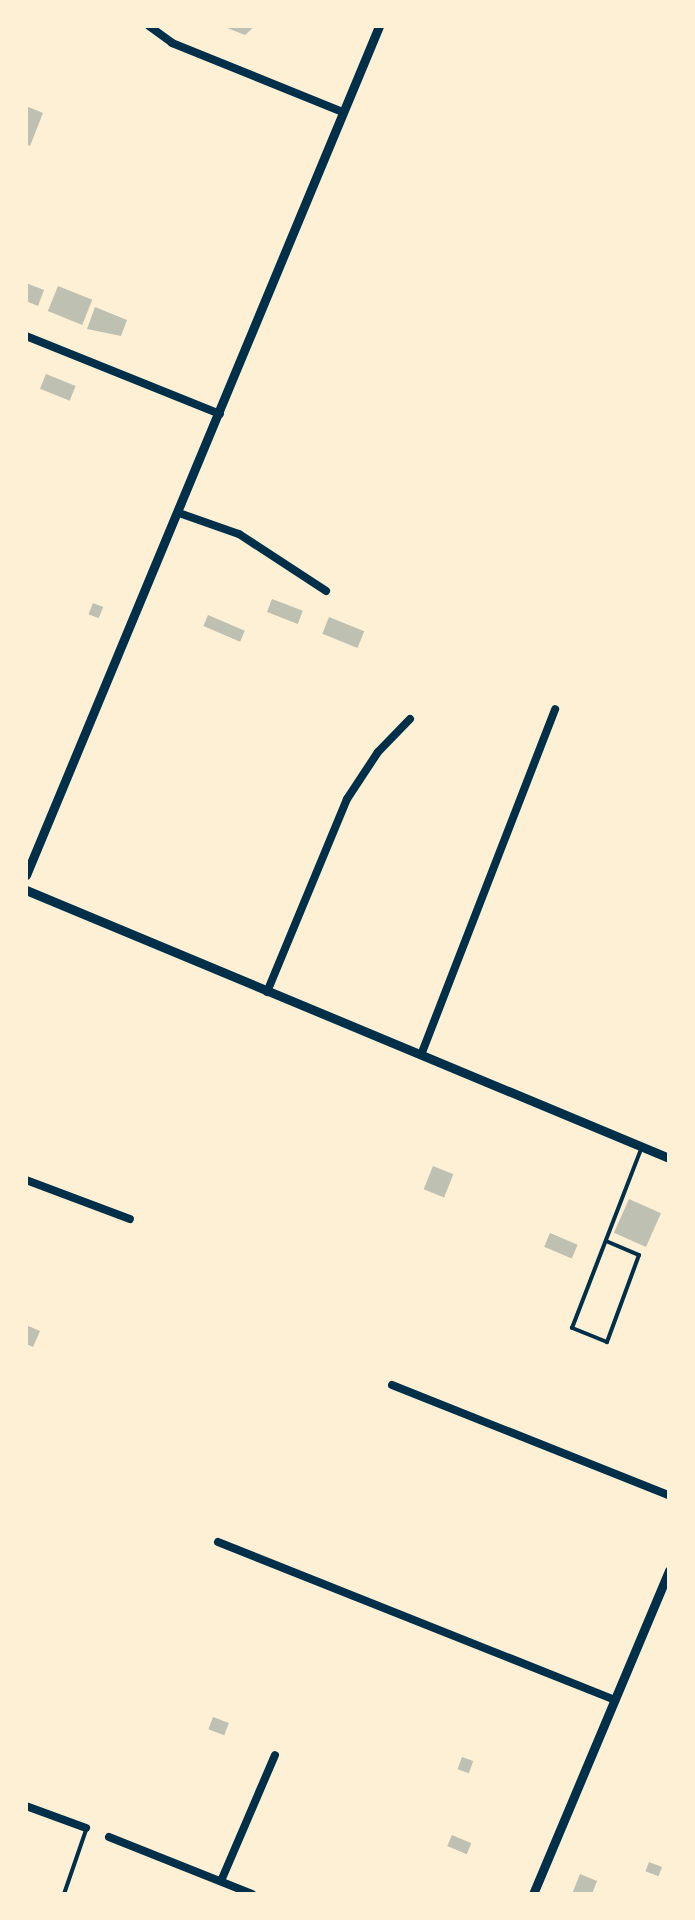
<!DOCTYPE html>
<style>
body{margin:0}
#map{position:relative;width:695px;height:1920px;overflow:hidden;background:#fdf0d5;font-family:Manrope,sans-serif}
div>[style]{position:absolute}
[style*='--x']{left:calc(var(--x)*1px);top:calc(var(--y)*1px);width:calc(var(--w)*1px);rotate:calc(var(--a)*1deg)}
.building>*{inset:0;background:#bec0b2;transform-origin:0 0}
.service>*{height:4px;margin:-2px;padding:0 2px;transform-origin:2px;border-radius:2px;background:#003049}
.minor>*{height:8px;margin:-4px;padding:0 4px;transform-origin:4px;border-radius:4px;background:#003049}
.tertiary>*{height:9px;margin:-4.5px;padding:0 4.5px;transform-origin:4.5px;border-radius:4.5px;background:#003049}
span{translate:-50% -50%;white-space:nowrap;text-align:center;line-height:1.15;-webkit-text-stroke:6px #fdf0d5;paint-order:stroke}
.frame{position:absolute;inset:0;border:28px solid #fdf0d5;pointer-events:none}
</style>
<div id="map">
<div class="building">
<i style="clip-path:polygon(222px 26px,255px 26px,245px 35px)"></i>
<i style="clip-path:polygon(26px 106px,43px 113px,30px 146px,26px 144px)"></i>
<i style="clip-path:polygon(26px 283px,44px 290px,38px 306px,26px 301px)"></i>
<i style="left:58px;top:286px;width:37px;height:27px;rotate:22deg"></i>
<i style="clip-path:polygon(95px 307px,127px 320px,121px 336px,87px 329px)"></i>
<i style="left:46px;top:374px;width:32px;height:16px;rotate:22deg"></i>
<i style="left:272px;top:599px;width:33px;height:14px;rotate:21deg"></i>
<i style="left:93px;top:603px;width:11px;height:12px;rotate:22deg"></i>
<i style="left:208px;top:615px;width:40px;height:12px;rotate:23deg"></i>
<i style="left:329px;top:617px;width:38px;height:18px;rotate:22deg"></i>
<i style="left:433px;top:1166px;width:22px;height:25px;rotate:22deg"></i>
<i style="left:629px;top:1199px;width:35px;height:37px;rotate:24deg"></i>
<i style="left:550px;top:1233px;width:30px;height:15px;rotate:23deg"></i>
<i style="clip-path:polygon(26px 1325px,40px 1331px,33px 1347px,26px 1344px)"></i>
<i style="left:213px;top:1717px;width:17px;height:13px;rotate:21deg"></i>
<i style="left:462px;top:1757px;width:12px;height:13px;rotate:20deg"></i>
<i style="left:452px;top:1835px;width:21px;height:12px;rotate:23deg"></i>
<i style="left:649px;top:1862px;width:14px;height:10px;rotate:21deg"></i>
<i style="clip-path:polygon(580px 1874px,597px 1881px,592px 1894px,572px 1894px)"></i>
</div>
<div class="service">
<i style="--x:606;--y:1241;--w:36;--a:23"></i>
<i style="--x:639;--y:1255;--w:93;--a:110.2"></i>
<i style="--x:607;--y:1342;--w:38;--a:-158"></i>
<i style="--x:572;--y:1328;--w:192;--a:-68.9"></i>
<i style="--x:64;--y:1894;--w:68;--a:-71"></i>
</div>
<div class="minor">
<i style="--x:149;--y:26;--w:29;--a:36"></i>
<i style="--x:172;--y:43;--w:184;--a:22"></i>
<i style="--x:26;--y:336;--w:209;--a:21.9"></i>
<i style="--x:179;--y:513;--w:64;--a:19.3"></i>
<i style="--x:239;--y:534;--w:104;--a:33.2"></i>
<i style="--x:267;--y:992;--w:209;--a:-67.5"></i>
<i style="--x:347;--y:799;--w:56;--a:-56.6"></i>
<i style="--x:378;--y:752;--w:46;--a:-45.9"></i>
<i style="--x:421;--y:1055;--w:371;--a:-68.8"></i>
<i style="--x:26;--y:1180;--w:111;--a:20.6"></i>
<i style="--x:392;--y:1385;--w:298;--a:21.7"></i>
<i style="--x:218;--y:1542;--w:427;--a:21.7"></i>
<i style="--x:26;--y:1806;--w:64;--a:20.1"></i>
<i style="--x:109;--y:1837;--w:154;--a:21.7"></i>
<i style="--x:221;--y:1881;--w:137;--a:-66.8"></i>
</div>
<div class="tertiary">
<i style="--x:26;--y:875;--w:919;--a:-67.42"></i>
<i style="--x:26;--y:890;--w:697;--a:22.63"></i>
<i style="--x:533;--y:1894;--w:351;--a:-67.2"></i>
</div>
<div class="frame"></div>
</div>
